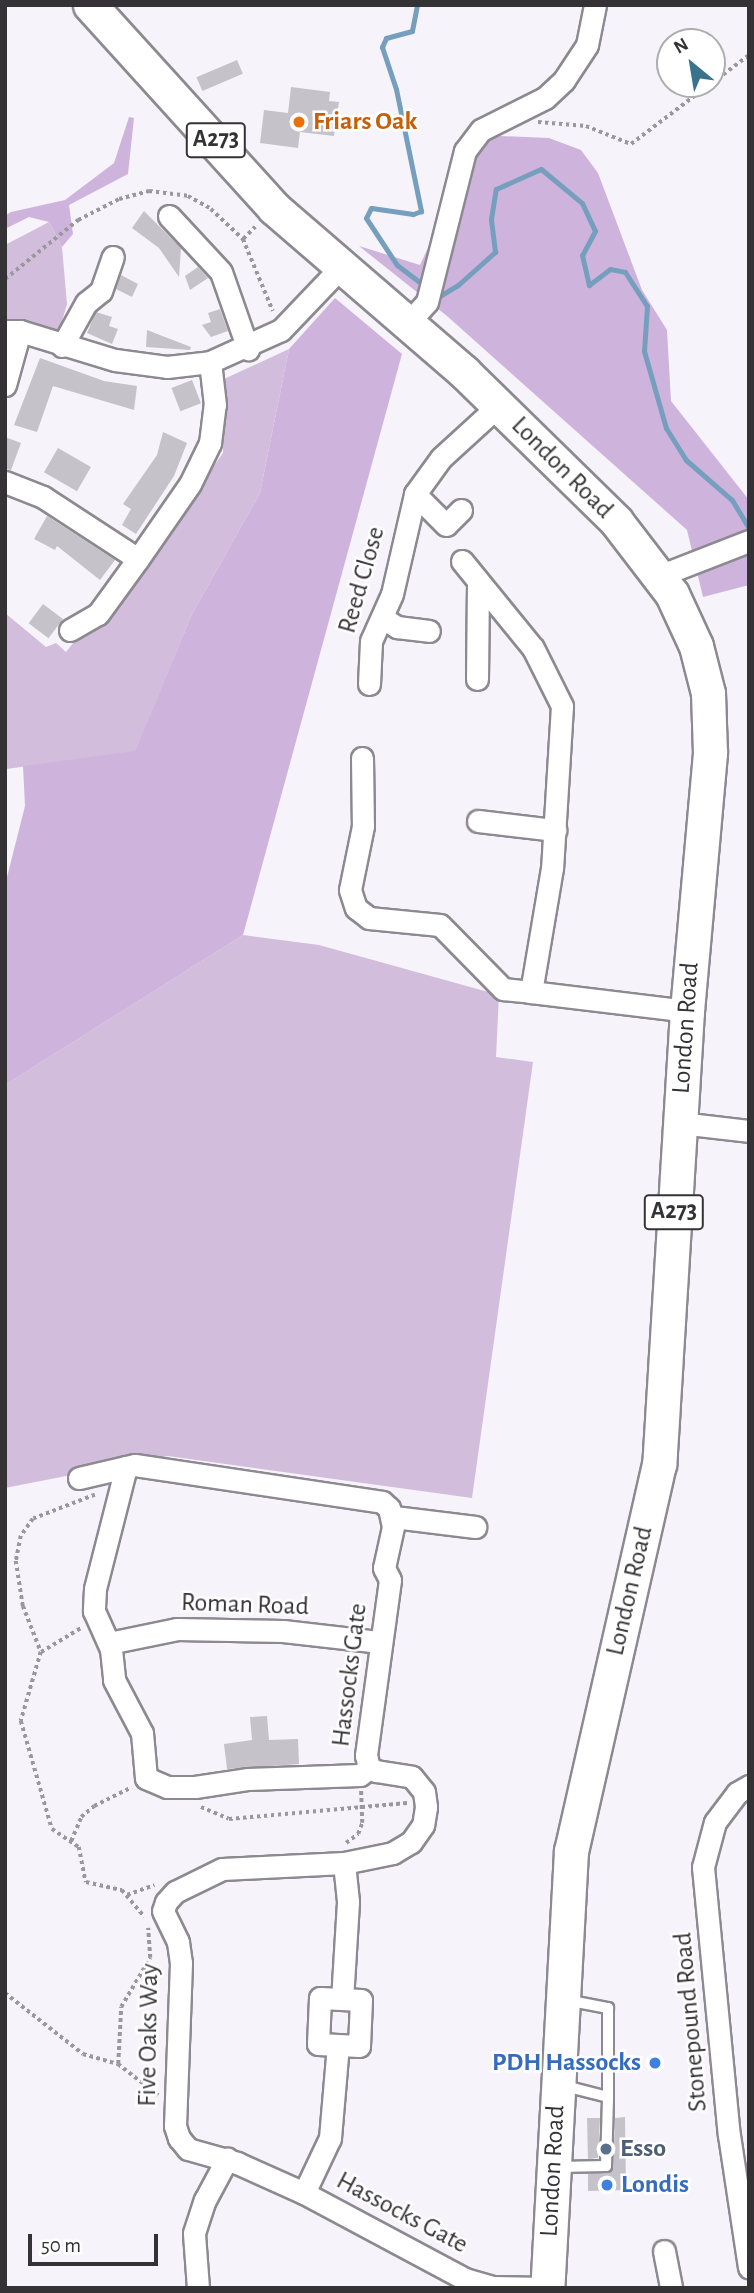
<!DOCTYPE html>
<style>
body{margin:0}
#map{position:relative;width:754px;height:2293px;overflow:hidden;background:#f7f3fa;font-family:"Alegreya Sans",sans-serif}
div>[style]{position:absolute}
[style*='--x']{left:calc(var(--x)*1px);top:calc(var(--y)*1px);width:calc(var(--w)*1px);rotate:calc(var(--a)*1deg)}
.green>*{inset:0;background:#d2bddd}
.forest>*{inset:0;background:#ceb4dd}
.stream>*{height:5px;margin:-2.5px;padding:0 2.5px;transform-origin:2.5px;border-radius:2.5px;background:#769ebd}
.building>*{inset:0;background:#c6c2c9;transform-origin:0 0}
.path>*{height:3.5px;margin-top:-1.75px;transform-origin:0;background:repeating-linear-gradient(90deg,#9b989d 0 3.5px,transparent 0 7px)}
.roads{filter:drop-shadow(2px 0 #8d8990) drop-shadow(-2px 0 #8d8990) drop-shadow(0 2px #8d8990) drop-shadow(0 -2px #8d8990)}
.lane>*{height:10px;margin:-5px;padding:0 5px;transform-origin:5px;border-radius:5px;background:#fff}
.street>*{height:21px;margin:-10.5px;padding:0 10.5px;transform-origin:10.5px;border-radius:10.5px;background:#fff}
.primary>*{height:33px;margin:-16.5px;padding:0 16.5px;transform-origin:16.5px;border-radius:16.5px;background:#fff}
.dots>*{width:19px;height:19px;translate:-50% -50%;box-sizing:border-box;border:4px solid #fff;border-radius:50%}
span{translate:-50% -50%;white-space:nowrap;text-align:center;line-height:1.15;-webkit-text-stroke:5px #fff;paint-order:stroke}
.shield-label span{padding:2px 5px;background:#fff;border:2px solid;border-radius:5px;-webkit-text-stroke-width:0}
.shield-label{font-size:24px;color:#343235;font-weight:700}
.food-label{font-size:26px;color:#c56008;font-weight:700}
.left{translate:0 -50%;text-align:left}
.street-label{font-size:26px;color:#343235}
.shop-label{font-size:26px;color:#366cbe;font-weight:700}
.right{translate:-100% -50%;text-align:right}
.service-label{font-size:26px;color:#4e5e75;font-weight:700}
.frame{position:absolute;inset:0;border:7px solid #343235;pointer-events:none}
.north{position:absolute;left:656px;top:28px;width:70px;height:70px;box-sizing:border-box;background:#fff;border:2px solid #aeadae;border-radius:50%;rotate:330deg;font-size:19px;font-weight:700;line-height:28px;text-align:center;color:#343235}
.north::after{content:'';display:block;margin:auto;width:24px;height:32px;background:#39738c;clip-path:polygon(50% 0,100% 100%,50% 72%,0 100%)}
.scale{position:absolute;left:28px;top:2234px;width:130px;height:32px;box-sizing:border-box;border:4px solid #343235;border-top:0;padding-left:9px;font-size:21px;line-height:24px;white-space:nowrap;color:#343235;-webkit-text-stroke:5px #fff;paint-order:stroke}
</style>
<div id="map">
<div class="green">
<i style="clip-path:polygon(49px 222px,62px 247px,67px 304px,59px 331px,5px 321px,5px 245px)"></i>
<i style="clip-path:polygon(289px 349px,260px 493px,192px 614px,135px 752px,6px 769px,5px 613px,46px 647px,56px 643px,66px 652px,80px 634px,105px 621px,223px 453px,224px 379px)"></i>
<i style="clip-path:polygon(243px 935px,319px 945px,499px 995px,496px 1057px,533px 1062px,472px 1498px,168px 1456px,5px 1488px,5px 1085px)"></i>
</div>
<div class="forest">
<i style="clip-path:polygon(129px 117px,134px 118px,128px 174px,69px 205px,73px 234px,62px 247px,49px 222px,29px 217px,5px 229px,5px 216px,11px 212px,65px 200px,114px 163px)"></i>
<i style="clip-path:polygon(500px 136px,549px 138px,581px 150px,598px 173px,642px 290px,667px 330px,671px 401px,749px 500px,749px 585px,703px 597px,687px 530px,447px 316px,359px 246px,420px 265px,440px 222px,461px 145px)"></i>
<i style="clip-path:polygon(335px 298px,402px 354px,243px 935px,5px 1085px,5px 885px,25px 806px,23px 766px,135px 751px,192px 614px,260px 493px,289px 349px)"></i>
</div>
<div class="stream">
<i style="--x:417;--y:5;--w:26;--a:101"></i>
<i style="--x:412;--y:31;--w:27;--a:165"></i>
<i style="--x:386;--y:38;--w:10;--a:114"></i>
<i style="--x:382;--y:47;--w:44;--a:71.6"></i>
<i style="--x:396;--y:89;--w:125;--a:78.4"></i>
<i style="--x:421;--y:211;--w:9;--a:159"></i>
<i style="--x:413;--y:214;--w:42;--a:-171.9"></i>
<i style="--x:371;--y:208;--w:11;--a:117"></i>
<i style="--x:366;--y:218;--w:56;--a:56.6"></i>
<i style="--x:397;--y:265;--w:36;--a:37"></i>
<i style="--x:434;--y:293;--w:6;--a:45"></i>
<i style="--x:438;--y:297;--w:23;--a:-31"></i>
<i style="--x:458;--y:285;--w:50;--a:-41.7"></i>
<i style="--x:495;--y:252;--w:33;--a:-97"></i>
<i style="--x:491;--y:219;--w:30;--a:-81"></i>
<i style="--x:496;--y:189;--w:49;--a:-24"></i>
<i style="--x:541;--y:169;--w:53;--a:39.7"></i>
<i style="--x:582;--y:203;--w:31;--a:65"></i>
<i style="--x:595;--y:231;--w:27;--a:118"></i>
<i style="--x:582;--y:255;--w:31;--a:77"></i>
<i style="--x:589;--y:285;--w:26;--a:-37"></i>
<i style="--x:610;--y:269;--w:15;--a:11"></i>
<i style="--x:625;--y:272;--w:40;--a:57.1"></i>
<i style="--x:647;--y:306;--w:45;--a:93.8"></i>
<i style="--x:644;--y:351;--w:80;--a:74.1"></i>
<i style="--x:666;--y:428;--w:38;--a:58"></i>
<i style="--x:686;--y:460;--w:61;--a:41"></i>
<i style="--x:732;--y:500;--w:33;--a:59"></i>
</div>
<div class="building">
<i style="left:237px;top:60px;width:15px;height:44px;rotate:67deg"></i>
<i style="clip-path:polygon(291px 87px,330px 92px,329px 101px,339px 102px,334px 136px,300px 132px,298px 148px,260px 143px,264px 110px,288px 113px)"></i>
<i style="clip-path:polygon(144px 211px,181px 248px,179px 277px,159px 248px,132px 228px)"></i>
<i style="clip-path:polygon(198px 267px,208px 278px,190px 290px,185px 276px)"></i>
<i style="clip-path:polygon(121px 275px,138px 284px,132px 297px,116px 289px)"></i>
<i style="clip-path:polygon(220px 309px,228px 331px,211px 337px,202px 325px,211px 322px,208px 313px)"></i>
<i style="clip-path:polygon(96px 312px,112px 317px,109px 326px,118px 329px,112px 344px,87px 333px)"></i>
<i style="clip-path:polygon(147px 330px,191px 347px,190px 350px,146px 347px)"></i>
<i style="clip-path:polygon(40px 358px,104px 381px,137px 386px,134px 410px,53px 386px,37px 432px,14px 425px)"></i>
<i style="left:192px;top:380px;width:25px;height:22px;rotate:69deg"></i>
<i style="clip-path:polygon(163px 432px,187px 443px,174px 476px,136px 534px,122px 525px,131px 509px,123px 504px,157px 455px)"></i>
<i style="clip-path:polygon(5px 437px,21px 443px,11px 470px,5px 469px)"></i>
<i style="left:58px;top:448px;width:38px;height:28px;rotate:30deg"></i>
<i style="clip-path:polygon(47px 516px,115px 560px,100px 580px,57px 546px,55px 550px,34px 539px)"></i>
<i style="left:43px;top:604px;width:25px;height:24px;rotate:37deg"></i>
<i style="clip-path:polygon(267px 1716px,269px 1740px,298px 1739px,299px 1764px,227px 1769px,224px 1744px,252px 1740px,250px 1717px)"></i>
<i style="clip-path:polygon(625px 2117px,626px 2190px,588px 2191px,588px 2174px,613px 2169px,615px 2118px)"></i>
<i style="clip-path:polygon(587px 2118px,600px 2118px,598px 2158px,588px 2159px)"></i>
</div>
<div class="path">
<i style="--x:712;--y:83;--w:46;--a:-37.1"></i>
<i style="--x:538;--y:122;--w:48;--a:4.8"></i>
<i style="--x:586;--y:126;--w:48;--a:21.8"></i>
<i style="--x:631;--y:144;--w:99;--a:-37.2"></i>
<i style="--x:243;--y:239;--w:78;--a:67.4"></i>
<i style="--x:5;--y:279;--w:94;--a:-38.9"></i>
<i style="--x:78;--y:220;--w:46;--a:-27.1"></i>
<i style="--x:119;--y:199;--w:31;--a:-15"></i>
<i style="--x:149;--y:191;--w:39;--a:7"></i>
<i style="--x:188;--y:196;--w:26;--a:29"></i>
<i style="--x:211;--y:209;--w:44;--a:43.2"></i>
<i style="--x:243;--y:239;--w:18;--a:-45"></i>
<i style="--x:95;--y:1495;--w:66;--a:158.8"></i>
<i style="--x:33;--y:1519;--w:21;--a:125"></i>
<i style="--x:21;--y:1536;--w:25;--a:101"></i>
<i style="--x:16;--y:1561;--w:46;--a:81.2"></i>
<i style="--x:23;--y:1606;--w:49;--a:68.6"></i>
<i style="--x:41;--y:1652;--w:72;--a:106.2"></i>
<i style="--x:21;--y:1721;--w:112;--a:74"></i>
<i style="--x:52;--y:1829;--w:32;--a:34"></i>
<i style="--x:79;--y:1847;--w:36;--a:79"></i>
<i style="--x:86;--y:1882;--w:37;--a:13"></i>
<i style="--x:122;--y:1890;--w:35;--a:50"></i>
<i style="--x:41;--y:1652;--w:47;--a:-31"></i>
<i style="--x:201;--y:1807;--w:30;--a:23"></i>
<i style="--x:229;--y:1819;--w:179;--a:-5.1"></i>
<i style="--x:71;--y:1841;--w:26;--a:-67"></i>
<i style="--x:81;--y:1817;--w:17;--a:-40"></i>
<i style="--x:94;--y:1806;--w:42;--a:-26.6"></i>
<i style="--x:346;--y:1843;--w:15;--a:-37"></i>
<i style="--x:358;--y:1834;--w:12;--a:-70"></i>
<i style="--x:362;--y:1823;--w:32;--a:-92"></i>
<i style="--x:127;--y:1895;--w:29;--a:-20"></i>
<i style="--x:5;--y:1993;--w:99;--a:38"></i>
<i style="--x:83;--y:2054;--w:36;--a:16"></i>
<i style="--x:118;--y:2064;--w:51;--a:37.8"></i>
<i style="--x:118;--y:2064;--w:57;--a:-87"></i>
<i style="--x:121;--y:2007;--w:57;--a:-59.4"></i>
<i style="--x:150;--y:1958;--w:30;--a:-94"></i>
</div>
<div class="roads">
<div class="lane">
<i style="--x:566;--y:2000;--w:43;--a:10.8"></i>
<i style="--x:608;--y:2008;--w:89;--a:90"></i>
<i style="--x:558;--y:2167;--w:48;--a:-1.2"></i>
<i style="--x:606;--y:2166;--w:69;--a:-88.3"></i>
<i style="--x:608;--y:2097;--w:49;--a:-165.7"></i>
</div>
<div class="street">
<i style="--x:169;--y:216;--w:76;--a:47.1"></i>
<i style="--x:221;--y:272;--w:82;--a:70.7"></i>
<i style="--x:408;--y:323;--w:28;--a:-48"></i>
<i style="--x:427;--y:302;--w:156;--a:-75.9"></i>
<i style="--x:465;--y:151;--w:26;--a:-53"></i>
<i style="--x:481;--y:130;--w:72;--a:-26.6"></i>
<i style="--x:545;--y:98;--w:26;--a:-43"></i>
<i style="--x:564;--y:80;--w:42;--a:-56.7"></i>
<i style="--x:587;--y:45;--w:41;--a:-78.7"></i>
<i style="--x:5;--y:331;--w:15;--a:0"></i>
<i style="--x:20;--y:331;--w:99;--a:17"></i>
<i style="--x:115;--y:360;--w:52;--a:7.7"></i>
<i style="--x:167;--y:367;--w:43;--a:-6.6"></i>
<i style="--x:210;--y:362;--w:78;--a:-24.3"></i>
<i style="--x:281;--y:330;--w:88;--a:-46.4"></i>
<i style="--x:62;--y:346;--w:49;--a:-60.8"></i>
<i style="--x:86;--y:303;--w:19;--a:-39"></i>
<i style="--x:101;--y:291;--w:36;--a:-71"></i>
<i style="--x:5;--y:385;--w:56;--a:-74.5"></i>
<i style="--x:5;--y:482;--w:41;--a:21.5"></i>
<i style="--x:43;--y:497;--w:113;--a:33.1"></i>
<i style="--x:138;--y:559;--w:91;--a:-55.3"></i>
<i style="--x:190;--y:484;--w:46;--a:-64"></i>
<i style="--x:210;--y:443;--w:38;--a:-83"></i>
<i style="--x:215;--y:405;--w:43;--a:-96.6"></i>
<i style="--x:461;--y:510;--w:21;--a:135"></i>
<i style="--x:446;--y:525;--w:44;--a:-135"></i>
<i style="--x:415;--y:494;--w:44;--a:-54.2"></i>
<i style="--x:441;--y:458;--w:79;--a:-42.4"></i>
<i style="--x:462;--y:561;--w:112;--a:50.8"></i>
<i style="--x:533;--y:648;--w:65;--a:63.4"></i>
<i style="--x:562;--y:706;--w:162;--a:93.5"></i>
<i style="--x:552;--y:868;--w:126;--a:99.6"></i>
<i style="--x:531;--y:992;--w:157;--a:6.9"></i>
<i style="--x:659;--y:576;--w:97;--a:-21.3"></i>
<i style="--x:383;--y:618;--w:17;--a:33"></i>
<i style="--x:397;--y:627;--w:32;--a:7"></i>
<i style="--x:70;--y:630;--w:32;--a:-30"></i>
<i style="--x:98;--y:614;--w:68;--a:-54"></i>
<i style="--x:477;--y:679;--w:98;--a:-89.4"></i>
<i style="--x:369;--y:684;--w:43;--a:-87.3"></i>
<i style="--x:371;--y:641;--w:51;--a:-65.9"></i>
<i style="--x:392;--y:594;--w:103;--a:-77"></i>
<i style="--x:362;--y:758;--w:68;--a:89.2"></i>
<i style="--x:363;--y:826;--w:65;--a:101.5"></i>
<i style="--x:350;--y:890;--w:19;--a:72"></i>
<i style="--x:356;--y:908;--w:16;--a:38"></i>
<i style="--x:369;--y:918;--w:71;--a:5.6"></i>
<i style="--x:440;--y:925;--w:90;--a:45.5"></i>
<i style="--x:503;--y:989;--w:28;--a:6"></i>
<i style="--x:478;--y:821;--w:78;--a:6.7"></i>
<i style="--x:680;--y:1123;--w:69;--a:6.6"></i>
<i style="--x:126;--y:1467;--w:126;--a:104.3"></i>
<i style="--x:95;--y:1589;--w:22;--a:93"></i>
<i style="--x:94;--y:1611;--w:42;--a:65.9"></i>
<i style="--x:111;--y:1649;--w:31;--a:84"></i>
<i style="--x:114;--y:1680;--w:60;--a:62.2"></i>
<i style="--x:142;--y:1733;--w:45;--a:84.9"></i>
<i style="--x:146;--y:1778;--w:23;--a:23"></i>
<i style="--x:167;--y:1787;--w:28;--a:0"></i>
<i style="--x:195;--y:1787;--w:54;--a:-8.6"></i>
<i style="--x:248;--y:1779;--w:112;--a:-2"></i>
<i style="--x:360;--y:1775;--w:11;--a:-38"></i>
<i style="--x:79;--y:1478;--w:57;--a:-13.1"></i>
<i style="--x:135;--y:1465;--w:250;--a:8.5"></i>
<i style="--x:382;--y:1502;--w:9;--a:41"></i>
<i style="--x:389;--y:1508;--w:19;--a:78"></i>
<i style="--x:393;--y:1527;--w:42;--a:102.4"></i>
<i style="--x:384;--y:1568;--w:13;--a:63"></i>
<i style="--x:390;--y:1580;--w:177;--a:97.8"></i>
<i style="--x:366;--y:1755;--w:13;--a:77"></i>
<i style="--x:369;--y:1768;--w:8;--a:23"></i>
<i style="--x:376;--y:1771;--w:36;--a:9"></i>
<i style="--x:412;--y:1777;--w:19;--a:51"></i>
<i style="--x:424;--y:1792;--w:15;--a:82"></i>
<i style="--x:426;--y:1807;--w:18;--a:99"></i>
<i style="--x:423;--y:1825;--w:21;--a:125"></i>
<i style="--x:411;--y:1842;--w:21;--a:149"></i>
<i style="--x:393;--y:1853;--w:50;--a:168.5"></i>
<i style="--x:344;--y:1863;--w:39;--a:84"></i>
<i style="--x:348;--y:1902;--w:97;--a:93.5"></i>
<i style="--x:394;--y:1517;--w:82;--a:7"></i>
<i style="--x:109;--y:1643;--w:69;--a:-11.6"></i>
<i style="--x:177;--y:1629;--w:106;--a:1.1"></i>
<i style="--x:283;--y:1631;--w:98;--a:6.5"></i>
<i style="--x:749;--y:1786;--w:14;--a:150"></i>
<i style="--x:737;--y:1793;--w:36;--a:127"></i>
<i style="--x:715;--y:1822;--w:47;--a:104.9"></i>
<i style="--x:703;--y:1867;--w:269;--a:84.5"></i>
<i style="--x:729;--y:2135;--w:134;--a:81.4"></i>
<i style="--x:344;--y:1863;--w:122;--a:177.2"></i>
<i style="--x:222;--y:1869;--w:52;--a:153.9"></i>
<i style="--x:175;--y:1892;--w:13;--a:132"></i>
<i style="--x:166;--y:1902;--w:9;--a:108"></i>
<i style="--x:163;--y:1911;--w:34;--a:64"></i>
<i style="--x:178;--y:1942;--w:21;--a:82"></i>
<i style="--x:181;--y:1963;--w:163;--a:92.1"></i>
<i style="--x:175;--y:2126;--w:13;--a:72"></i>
<i style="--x:179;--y:2138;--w:14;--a:51"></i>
<i style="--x:188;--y:2149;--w:51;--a:15.9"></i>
<i style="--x:237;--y:2163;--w:73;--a:24.1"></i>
<i style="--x:304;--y:2193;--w:183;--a:28.1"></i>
<i style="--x:465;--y:2279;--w:29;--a:16"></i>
<i style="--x:493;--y:2287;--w:51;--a:1.1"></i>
<i style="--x:320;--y:1998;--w:41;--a:2.8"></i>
<i style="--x:361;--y:2000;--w:46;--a:92.5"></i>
<i style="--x:359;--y:2046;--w:41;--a:-177.2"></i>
<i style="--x:318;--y:2044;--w:46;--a:-87.5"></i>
<i style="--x:304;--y:2193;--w:61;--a:-64.7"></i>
<i style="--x:330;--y:2138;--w:93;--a:-85.1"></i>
<i style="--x:664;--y:2251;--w:38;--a:79"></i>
<i style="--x:198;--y:2288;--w:55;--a:-94.2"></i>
<i style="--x:194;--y:2233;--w:35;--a:-72"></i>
<i style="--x:205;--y:2200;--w:47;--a:-61.8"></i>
</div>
<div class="primary">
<i style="--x:90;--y:5;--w:274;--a:47.8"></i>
<i style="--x:274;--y:208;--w:251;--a:40.8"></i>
<i style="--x:464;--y:372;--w:213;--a:44.4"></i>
<i style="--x:616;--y:521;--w:92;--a:52.5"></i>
<i style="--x:672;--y:594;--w:57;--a:65.2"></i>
<i style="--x:696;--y:646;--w:49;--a:75.7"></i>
<i style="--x:708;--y:693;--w:60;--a:88.1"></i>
<i style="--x:710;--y:753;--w:259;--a:95.1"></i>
<i style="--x:687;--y:1011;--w:454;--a:93.5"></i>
<i style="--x:659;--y:1464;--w:397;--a:102.8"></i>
<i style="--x:571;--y:1851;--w:438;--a:93.1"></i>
</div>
</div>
<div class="dots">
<i style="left:299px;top:122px;background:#e8710a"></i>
<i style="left:655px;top:2063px;background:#3f7fe0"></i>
<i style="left:606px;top:2149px;background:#5c6f8a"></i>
<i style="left:607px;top:2185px;background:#3f7fe0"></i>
</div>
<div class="shield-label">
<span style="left:216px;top:140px">A273</span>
<span style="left:674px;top:1212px">A273</span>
</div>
<div class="food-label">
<span class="left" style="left:313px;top:122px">Friars Oak</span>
</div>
<div class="street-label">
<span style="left:562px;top:468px;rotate:45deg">London Road</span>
<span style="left:362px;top:580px;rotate:-74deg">Reed Close</span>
<span style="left:686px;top:1028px;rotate:-86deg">London Road</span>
<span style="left:630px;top:1591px;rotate:-77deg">London Road</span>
<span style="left:245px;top:1605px;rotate:2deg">Roman Road</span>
<span style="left:350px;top:1675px;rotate:-83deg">Hassocks Gate</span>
<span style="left:691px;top:2022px;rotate:-95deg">Stonepound Road</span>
<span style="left:149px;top:2035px;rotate:-89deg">Five Oaks Way</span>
<span style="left:553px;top:2171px;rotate:-87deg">London Road</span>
<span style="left:402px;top:2213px;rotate:28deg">Hassocks Gate</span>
</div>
<div class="shop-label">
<span class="right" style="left:641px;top:2063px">PDH Hassocks</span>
<span class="left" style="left:621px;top:2185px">Londis</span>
</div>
<div class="service-label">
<span class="left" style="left:620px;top:2149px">Esso</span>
</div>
<div class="frame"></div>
<div class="north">N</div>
<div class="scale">50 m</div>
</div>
